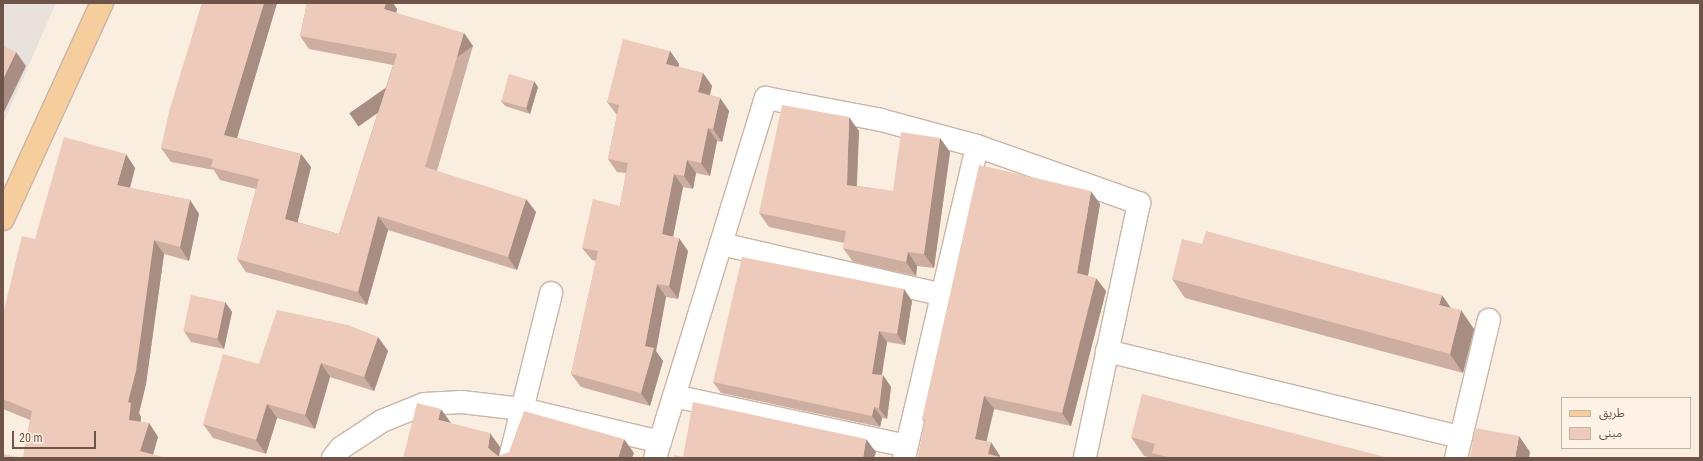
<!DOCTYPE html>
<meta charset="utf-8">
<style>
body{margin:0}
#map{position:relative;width:1703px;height:461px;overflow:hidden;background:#faeee0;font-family:"Roboto Condensed","Noto Sans Arabic",sans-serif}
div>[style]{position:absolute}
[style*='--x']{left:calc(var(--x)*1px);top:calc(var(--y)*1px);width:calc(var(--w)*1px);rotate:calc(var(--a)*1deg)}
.industrial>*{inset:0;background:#e9e1dc}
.roads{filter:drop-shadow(1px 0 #cab5a8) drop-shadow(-1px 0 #cab5a8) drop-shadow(0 1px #cab5a8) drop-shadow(0 -1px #cab5a8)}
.minor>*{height:22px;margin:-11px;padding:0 11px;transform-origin:11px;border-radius:11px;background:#fff}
.major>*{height:22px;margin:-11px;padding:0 11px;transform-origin:11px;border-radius:11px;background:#f6cd9c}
.wall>*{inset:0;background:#cdaea0}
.shaded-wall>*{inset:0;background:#a78d82;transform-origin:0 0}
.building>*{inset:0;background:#eecaba;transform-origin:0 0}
span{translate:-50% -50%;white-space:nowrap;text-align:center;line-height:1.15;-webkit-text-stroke:4px #fef3e6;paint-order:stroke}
.frame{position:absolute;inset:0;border:4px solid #6f5449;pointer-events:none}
.legend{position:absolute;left:1561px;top:397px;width:130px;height:52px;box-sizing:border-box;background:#fef3e6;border:1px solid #c5b3a7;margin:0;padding:5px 7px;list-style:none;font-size:12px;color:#6f5449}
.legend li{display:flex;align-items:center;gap:8px;height:20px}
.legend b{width:20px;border:1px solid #c5b3a7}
.scale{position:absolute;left:12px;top:431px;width:84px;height:18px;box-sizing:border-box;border:2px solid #6f5449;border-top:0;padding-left:5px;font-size:12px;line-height:14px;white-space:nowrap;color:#6f5449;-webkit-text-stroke:3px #fef3e6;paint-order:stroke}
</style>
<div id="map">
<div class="industrial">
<i style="clip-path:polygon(3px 3px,56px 3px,3px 124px)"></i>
</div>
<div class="roads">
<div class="minor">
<i style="--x:721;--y:244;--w:228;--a:12.9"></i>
<i style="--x:1107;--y:351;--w:364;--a:13.7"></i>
<i style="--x:674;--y:396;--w:238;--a:12.1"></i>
<i style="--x:333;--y:458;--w:13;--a:-51"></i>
<i style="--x:341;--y:448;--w:49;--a:-33.4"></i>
<i style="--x:382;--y:421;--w:45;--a:-22"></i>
<i style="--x:424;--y:404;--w:38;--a:-3"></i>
<i style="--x:462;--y:402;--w:60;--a:6.7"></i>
<i style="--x:522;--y:409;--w:142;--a:13.4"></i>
<i style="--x:510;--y:458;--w:170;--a:-76"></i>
<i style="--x:655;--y:458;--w:377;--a:-72.9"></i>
<i style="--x:766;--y:98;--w:117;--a:10.8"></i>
<i style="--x:881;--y:120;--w:99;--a:15.2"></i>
<i style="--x:977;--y:146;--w:172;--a:19.4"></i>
<i style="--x:1139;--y:203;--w:261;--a:102"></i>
<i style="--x:904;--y:458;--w:320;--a:-76.8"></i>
<i style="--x:1456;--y:458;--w:142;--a:-76.6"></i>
</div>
<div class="major">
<i style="--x:3;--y:219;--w:238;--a:-65.4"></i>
</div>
</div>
<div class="wall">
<i style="clip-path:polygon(202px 3px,277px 3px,237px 138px,301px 154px,311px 167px,297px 222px,339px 234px,393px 65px,309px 49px,300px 36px,307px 3px,393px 3px,397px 9px,396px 13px,473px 46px,437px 171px,536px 212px,517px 270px,388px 230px,367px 305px,246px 272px,237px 259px,256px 189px,220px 180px,214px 170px,171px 162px,161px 148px)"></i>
<i style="clip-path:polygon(670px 51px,679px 64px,678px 67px,703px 73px,712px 86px,710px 95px,720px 98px,729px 111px,722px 142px,717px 141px,710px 176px,696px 173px,693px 189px,683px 187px,673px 237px,688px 251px,678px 299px,666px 297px,656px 351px,663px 361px,650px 406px,581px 387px,571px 374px,596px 261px,592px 260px,582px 248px,620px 206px,626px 173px,617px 172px,608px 159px,617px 115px,607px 102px)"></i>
<i style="clip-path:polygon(538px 87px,530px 114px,505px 106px,501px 101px)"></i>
<i style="clip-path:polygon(859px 131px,857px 186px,893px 191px,940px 138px,950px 152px,934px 268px,917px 266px,916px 276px,853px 262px,843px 248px,844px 243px,769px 227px,759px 213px)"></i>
<i style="clip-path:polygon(135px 168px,130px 188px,190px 200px,199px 214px,189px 261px,164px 254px,146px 384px,139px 413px,141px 417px,141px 422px,149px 423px,158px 437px,153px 454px,23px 458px,30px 420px,3px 409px,3px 314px)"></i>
<i style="clip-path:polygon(1100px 204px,1088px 276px,1106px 291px,1071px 426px,994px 409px,986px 441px,1000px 456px,918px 458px,925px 423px,922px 419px)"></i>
<i style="clip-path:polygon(1172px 279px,1450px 308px,1474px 329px,1463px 373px,1185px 298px)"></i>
<i style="clip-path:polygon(904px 289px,912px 301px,905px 345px,887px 342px,882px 375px,891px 387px,887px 419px,882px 418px,880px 427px,721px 393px,713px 382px)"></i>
<i style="clip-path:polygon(225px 302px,232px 312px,224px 349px,191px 342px,184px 331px)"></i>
<i style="clip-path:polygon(378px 337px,388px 351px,374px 391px,330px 377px,315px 429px,277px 418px,266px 454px,213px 438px,203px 424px,259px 364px)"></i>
<i style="clip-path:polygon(1131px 437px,1389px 458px,1152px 458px,1144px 456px)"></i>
</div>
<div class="shaded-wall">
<i style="clip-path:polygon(264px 3px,277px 3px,234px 148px,224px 135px)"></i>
<i style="clip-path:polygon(386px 3px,393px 3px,397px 9px,394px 23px,384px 9px)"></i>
<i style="left:464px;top:33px;width:16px;height:140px;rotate:55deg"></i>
<i style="clip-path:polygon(670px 51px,679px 64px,676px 77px,666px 64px)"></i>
<i style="clip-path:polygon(16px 52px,26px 66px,3px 114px,3px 79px)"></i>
<i style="clip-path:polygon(703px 73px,712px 86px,707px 105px,698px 92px)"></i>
<i style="clip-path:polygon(534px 81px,538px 87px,530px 114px,526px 108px)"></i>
<i style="clip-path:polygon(720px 98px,729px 111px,722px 142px,713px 129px)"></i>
<i style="clip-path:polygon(849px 117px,859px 131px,856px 199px,847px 185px)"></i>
<i style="clip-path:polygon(708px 128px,717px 141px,710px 176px,701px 163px)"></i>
<i style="clip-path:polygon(940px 138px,950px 152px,934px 268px,924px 254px)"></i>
<i style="clip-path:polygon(126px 154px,135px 168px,127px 199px,117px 185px)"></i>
<i style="clip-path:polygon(301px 154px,311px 167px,295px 233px,285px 219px)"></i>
<i style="clip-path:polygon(687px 160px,696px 173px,693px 189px,684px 176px)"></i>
<i style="clip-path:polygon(674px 174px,683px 187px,671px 247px,662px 234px)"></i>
<i style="clip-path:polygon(1091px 191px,1100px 204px,1086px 287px,1077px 273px)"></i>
<i style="clip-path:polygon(526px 199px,536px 212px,517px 270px,508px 257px)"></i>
<i style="clip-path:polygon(190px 200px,199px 214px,189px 261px,180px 247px)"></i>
<i style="clip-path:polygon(378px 216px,388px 230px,367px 305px,358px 292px)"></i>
<i style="clip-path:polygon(679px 238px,688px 251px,678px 299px,669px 286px)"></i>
<i style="clip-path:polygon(154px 240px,164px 254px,146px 384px,139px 413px,141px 417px,139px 434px,129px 420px,128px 402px)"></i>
<i style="clip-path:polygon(908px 252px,917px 266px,916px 276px,906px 262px)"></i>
<i style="clip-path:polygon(1096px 278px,1106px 291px,1071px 426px,1062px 413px)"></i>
<i style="clip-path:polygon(657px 284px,666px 297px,656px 351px,663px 361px,650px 406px,641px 393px,645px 346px)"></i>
<i style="clip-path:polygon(904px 289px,912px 301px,905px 345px,897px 334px)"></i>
<i style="clip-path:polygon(1442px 295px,1455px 314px,1439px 305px)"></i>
<i style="clip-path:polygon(225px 302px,232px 312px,224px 349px,217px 338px)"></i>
<i style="clip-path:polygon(1461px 310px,1474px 329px,1463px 373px,1450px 354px)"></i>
<i style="clip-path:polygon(879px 331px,887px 342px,880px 385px,872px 374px)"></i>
<i style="clip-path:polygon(378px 337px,388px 351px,374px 391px,364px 377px)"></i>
<i style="clip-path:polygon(321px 363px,330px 377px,315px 429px,305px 415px)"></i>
<i style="clip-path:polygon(883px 375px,891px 387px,887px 419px,879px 408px)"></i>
<i style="clip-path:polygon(984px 396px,994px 409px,984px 452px,975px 439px)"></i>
<i style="clip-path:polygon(267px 404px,277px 418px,266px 454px,256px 440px)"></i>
<i style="clip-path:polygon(874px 407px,882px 418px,880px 427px,872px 416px)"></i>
<i style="clip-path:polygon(441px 409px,451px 423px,438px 420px)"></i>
<i style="clip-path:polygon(149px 423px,158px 437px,152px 458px,140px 451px)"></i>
<i style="clip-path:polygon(490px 433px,500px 447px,499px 458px,488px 448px)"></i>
<i style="clip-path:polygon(1519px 436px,1530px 452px,1529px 458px,1515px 458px)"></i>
<i style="clip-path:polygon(624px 439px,634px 453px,632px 458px,618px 458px)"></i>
<i style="clip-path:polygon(866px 439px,876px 452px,874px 458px,863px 458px)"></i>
<i style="clip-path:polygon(991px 442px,1000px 456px,1000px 458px,988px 454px)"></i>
</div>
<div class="building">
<i style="clip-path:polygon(202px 3px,264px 3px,224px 135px,301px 154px,285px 219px,339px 234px,397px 54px,300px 36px,307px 3px,386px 3px,384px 9px,464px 33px,425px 167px,526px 199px,508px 257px,378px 216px,358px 292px,237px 259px,259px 179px,211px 167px,213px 159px,161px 148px,170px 108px)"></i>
<i style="clip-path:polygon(623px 39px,670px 51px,666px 64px,703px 73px,698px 92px,720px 98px,713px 129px,708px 128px,701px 163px,687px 160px,684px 176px,674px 174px,662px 234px,679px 238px,669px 286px,657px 284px,645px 346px,654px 348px,641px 393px,571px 374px,598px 251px,582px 248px,593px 199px,620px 206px,628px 163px,608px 159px,619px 105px,607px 102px)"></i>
<i style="clip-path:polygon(3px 46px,16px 52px,3px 79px)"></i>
<i style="left:509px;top:74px;width:26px;height:28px;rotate:16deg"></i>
<i style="clip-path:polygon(782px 105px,849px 117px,847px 185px,893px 191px,901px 132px,940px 138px,924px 254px,908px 252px,906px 262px,843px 248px,846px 231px,759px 213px)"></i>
<i style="clip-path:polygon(64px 137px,126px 154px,117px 185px,190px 200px,180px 247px,154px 240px,136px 371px,128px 402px,131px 403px,129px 420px,149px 423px,140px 451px,167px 458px,3px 458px,3px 454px,23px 458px,32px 411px,3px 399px,3px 314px,22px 236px,35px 239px)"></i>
<i style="clip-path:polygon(979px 165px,1091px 191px,1077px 273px,1096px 278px,1062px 413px,984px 396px,975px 439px,991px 442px,988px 454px,1004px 458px,918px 458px,925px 420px,922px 419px)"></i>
<i style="clip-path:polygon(1206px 231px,1442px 295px,1439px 305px,1461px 310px,1450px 354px,1172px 279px,1182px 239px,1202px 244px)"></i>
<i style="clip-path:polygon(742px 257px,904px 289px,897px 334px,879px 331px,872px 374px,883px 375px,879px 408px,874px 407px,872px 416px,713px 382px)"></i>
<i style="left:191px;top:295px;width:35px;height:37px;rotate:12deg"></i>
<i style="clip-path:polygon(277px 310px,348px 325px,378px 337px,364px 377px,321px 363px,305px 415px,267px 404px,256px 440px,203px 424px,223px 354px,259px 364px)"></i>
<i style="clip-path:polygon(1142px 394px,1389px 458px,1171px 458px,1152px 453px,1155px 444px,1131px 437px)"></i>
<i style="clip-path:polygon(693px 402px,866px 439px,863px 458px,674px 458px,674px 455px,683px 457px)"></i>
<i style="clip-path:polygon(417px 403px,441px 409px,438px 420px,490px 433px,488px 448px,498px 456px,509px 452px,524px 411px,624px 439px,618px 458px,403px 458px)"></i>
<i style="clip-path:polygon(1475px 428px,1519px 436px,1515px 458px,1470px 458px)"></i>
</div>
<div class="frame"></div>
<ul class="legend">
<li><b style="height:5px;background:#f6cd9c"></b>طريق</li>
<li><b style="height:11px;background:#eecaba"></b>مبنى</li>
</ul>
<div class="scale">20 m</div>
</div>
